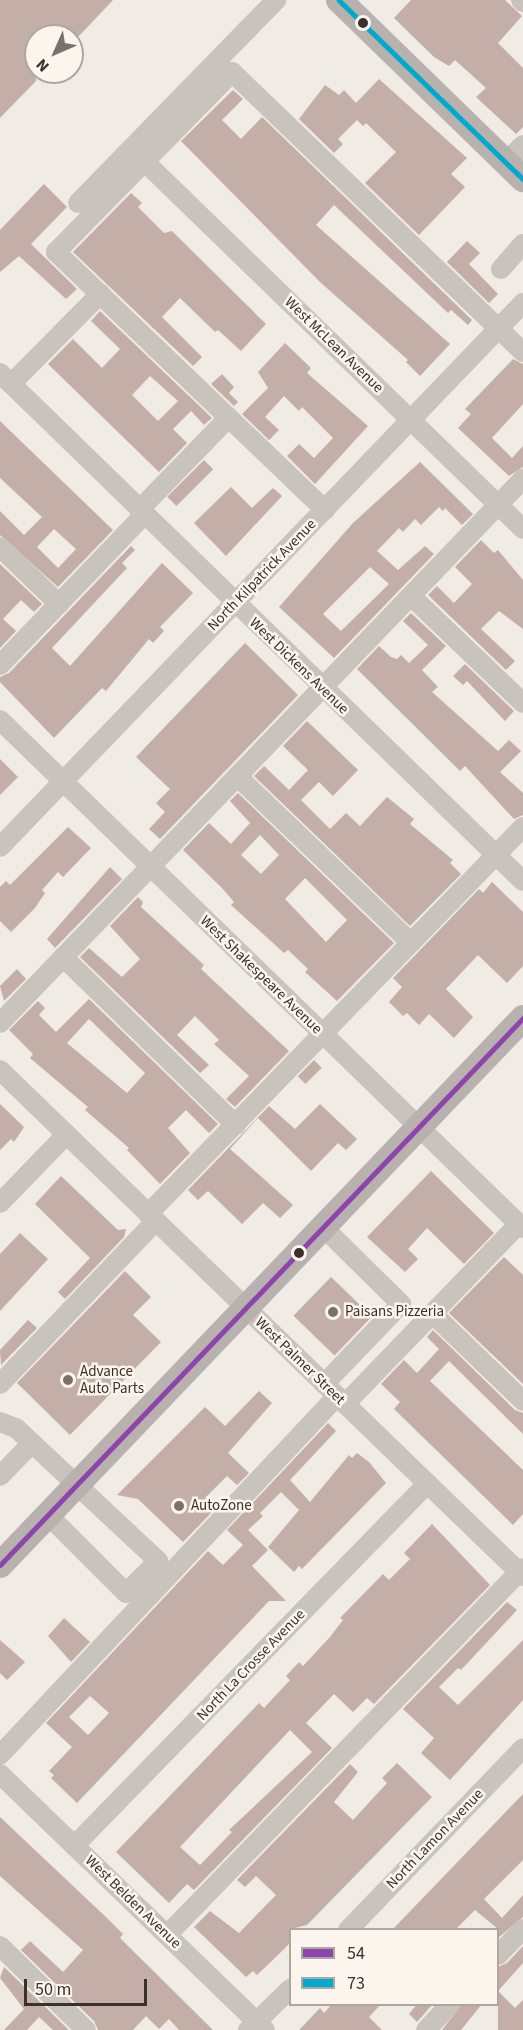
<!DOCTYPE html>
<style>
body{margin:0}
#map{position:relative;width:523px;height:2030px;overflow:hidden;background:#f0ebe5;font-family:"Source Sans 3",sans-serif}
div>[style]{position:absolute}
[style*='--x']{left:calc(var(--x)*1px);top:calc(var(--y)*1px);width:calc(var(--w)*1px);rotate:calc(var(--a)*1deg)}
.building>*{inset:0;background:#c3afa7;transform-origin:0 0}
.minor>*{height:20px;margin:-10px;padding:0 10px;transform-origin:10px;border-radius:10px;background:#c9c3be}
.major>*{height:26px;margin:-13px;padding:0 13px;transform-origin:13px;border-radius:13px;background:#b8b1ad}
.bus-1>*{height:4.5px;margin:-2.25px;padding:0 2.25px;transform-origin:2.25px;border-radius:2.25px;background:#8e44ad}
.bus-2>*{height:4.5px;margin:-2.25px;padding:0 2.25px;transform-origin:2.25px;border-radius:2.25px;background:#00a9ce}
.dots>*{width:16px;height:16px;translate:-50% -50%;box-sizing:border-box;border:3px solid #fbf5ee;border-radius:50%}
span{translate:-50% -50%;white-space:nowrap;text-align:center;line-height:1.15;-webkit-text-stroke:5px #fbf5ee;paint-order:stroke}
.street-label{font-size:15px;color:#3b302b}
.poi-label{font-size:15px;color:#3b302b}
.left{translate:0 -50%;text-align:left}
.legend{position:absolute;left:289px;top:1928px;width:210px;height:78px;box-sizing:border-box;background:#fbf5ee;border:2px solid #aea6a0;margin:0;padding:8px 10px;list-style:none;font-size:18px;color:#3b302b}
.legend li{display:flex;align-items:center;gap:12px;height:30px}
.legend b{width:30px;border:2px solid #aea6a0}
.north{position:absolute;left:24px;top:24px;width:60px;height:60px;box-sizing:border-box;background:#fbf5ee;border:2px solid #aea6a0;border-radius:50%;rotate:225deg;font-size:16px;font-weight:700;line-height:24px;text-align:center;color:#3b302b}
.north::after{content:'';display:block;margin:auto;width:21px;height:27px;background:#7a716c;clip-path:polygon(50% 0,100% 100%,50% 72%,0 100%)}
.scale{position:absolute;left:24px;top:1979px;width:123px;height:27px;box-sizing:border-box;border:3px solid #3b302b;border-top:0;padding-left:8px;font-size:18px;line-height:21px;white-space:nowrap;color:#3b302b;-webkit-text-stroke:4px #fbf5ee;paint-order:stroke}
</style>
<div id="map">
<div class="building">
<i style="clip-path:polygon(0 0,113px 0,79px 36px,36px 36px,36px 81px,0 118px)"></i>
<i style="clip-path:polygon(411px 0,505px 0,522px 16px,498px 43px,523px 68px,523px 127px,516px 134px,476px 97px,486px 88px,455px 60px,449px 66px,434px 57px,394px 18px)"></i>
<i style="clip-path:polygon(379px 79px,467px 158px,451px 174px,465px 187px,419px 235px,365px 183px,396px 152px,366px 123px,363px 126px,357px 120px,338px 139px,343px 144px,334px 153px,299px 119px,325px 85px,339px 95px,344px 90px,356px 103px)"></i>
<i style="clip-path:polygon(233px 90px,243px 99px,222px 120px,241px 139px,262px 117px,472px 320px,468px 325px,451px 310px,448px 313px,334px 205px,316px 225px,450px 344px,420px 376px,406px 362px,408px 360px,320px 282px,181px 141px)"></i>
<i style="clip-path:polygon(44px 184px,67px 207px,31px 244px,77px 289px,66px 299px,19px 256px,0 272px,0 230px)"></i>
<i style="clip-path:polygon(131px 193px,142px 203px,138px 207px,164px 233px,172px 231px,266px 324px,241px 351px,218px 330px,215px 332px,180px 298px,162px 317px,202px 357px,193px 366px,73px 252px)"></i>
<i style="clip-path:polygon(467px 241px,480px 253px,469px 264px,498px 294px,489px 303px,447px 262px)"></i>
<i style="clip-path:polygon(evenodd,100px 311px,212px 418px,204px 425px,191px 411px,173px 429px,187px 443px,159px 472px,48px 364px,73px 339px,102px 368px,120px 349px,91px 321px,100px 311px,150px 376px,178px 401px,158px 421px,132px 395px,150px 376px)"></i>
<i style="clip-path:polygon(285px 343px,311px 368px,307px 373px,368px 426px,315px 484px,287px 456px,299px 444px,314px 458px,333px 438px,302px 407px,299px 411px,284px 396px,265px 417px,279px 430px,269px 440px,242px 414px,268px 388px,258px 372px)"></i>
<i style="clip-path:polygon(513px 359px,523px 364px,523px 404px,492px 438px,512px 458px,523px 446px,523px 467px,509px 476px,458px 428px,471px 414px,465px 409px)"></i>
<i style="clip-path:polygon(222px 374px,234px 387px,229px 393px,238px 402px,234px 406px,211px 384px)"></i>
<i style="clip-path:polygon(evenodd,0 421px,113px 530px,58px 587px,0 535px,0 511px,24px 535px,42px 517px,0 478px,0 421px,54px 529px,76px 549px,58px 568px,37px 547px,54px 529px)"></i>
<i style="left:204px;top:460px;width:13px;height:52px;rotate:45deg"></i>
<i style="clip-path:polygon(evenodd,420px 462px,473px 514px,462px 525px,445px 508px,443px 511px,439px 507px,421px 525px,415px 519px,403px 532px,399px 528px,377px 551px,398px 570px,425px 546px,434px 554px,334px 658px,279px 607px,353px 523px,420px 462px,370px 567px,389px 584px,341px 631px,323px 614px,370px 567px)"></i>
<i style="clip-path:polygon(231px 487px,252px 508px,273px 488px,282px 496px,226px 556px,194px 523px)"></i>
<i style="clip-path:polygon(481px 540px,494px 553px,498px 550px,523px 580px,523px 629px,499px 611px,481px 629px,515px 661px,506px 670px,428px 595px,437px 586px,454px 603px,472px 584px,455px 567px)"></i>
<i style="clip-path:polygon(131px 546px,135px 550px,122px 563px,127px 568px,52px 648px,70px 666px,162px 563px,193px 593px,160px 627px,164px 631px,153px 643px,149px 639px,106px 691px,102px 688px,54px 738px,0 682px,0 677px,9px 673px)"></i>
<i style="clip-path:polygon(0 564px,42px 604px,34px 612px,21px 600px,3px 619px,16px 631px,0 648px)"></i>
<i style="clip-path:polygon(411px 613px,446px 646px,422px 670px,438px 687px,432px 692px,498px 751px,509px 740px,521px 751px,500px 772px,523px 793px,523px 815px,514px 819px,465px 766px,460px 771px,357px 669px,379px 646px,391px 657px,397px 659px,401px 655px,409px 663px,428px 645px,403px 621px)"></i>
<i style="clip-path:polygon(245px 643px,298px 695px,160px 839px,149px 829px,165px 812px,156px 803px,170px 789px,136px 757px)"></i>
<i style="clip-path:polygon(465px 664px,514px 711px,505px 721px,467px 681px,463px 685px,453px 676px)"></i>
<i style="clip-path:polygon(307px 721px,358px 770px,333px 796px,319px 782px,301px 800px,330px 829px,346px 813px,360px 826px,387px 797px,414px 819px,410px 824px,453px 860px,450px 863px,461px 874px,410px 926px,254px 776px,264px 766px,289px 790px,308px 770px,283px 746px)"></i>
<i style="clip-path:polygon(0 759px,18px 777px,0 795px)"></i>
<i style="clip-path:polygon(evenodd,238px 793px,394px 943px,337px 1001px,305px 972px,308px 969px,288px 950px,284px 953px,231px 905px,234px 902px,222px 888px,183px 850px,209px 823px,231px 844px,250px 823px,230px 801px,238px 793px,260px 835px,279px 855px,261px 874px,241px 855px,260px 835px,238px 793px,305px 878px,347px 920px,326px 942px,285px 899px,305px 878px)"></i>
<i style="clip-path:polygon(68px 827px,91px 848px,63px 877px,58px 872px,42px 890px,45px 893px,35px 908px,11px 932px,0 921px,0 887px,6px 881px,10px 885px)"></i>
<i style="clip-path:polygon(110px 867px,122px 879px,55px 948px,47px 939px)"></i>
<i style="clip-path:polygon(492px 882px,523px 912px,523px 966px,507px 983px,478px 955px,446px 989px,473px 1017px,454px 1038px,429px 1014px,419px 1025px,407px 1013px,403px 1016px,389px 1002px,402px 987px,393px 978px,479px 889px,483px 893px)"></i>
<i style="clip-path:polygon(138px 897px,143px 902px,141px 907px,204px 965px,201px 969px,289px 1051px,235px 1107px,226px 1099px,249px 1076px,214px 1044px,219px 1040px,195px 1016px,177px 1035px,209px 1065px,200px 1073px,80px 957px,89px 948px,122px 977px,140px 959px,110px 926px)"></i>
<i style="clip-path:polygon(17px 969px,26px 979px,4px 1001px,0 986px)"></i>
<i style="clip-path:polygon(evenodd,89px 999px,218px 1124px,209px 1133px,186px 1110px,168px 1128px,190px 1153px,160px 1184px,127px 1150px,129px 1148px,85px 1110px,88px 1107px,30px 1058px,33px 1054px,9px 1030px,38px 1001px,45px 1008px,39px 1015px,56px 1032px,89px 999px,89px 1019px,145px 1073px,127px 1093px,67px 1043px,89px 1019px)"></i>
<i style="left:314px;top:1060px;width:11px;height:23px;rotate:45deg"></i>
<i style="clip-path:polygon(0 1104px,24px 1127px,14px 1142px,11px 1139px,0 1150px)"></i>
<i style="clip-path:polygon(320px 1104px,357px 1139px,346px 1150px,338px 1143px,311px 1171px,258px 1118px,230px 1149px,293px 1205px,280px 1218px,263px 1203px,242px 1224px,208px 1191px,198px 1200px,188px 1190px,269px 1106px,295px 1129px)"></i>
<i style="clip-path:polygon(431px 1171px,494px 1233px,464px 1264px,427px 1228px,408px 1249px,418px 1259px,405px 1272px,367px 1237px)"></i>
<i style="clip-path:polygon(61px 1176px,118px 1230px,126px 1229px,124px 1237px,65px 1299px,58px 1292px,90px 1258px,35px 1204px)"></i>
<i style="clip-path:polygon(20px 1233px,48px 1259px,0 1311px,0 1254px)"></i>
<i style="clip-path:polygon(504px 1257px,523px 1275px,523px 1384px,449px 1313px)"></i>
<i style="clip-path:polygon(125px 1271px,151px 1297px,133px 1315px,161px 1342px,70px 1435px,17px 1383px)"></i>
<i style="left:331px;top:1277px;width:57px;height:54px;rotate:44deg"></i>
<i style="clip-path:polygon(28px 1320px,37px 1328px,1px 1365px,0 1350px)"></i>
<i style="clip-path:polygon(433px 1330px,515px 1410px,523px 1413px,523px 1434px,449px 1361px,430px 1381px,523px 1470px,523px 1514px,513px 1525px,394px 1409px,400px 1402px,381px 1384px,404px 1360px,417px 1373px,439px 1349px,427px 1337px)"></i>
<i style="clip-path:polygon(259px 1391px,272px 1403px,228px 1453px,249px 1473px,237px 1485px,227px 1476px,205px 1498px,216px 1508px,183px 1542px,138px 1499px,117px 1495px,205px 1407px,225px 1426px)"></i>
<i style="clip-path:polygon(evenodd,328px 1423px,336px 1431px,290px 1480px,310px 1502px,349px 1455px,352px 1458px,357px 1453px,369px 1462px,386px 1483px,302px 1569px,299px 1566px,294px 1572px,268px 1547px,299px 1510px,281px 1492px,260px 1513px,263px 1516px,248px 1530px,268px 1550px,252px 1566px,286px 1601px,269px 1601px,77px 1803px,51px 1778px,54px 1775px,49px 1771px,72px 1747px,46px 1723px,208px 1551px,223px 1565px,243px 1545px,227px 1530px,328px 1423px,90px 1696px,109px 1713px,88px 1735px,69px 1717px,90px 1696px)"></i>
<i style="clip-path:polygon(evenodd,432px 1524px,490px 1585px,374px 1704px,367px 1698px,353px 1712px,334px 1694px,306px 1723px,332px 1748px,194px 1890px,187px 1884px,169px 1903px,116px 1852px,259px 1703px,264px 1708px,276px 1695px,290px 1680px,286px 1676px,299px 1662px,303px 1666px,330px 1637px,343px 1620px,340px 1618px,383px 1574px,389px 1580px,410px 1559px,404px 1553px,432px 1524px,290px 1730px,312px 1752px,229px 1830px,232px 1832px,200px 1865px,180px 1847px,290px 1730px)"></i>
<i style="clip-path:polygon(507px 1602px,517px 1610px,461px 1670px,458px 1668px,439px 1687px,458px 1705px,523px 1640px,523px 1700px,450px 1780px,421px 1753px,434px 1738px,403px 1709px)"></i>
<i style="clip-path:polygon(64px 1618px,90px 1642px,71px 1662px,48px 1636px)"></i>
<i style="clip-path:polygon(0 1640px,25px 1662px,7px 1680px,0 1673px)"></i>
<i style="clip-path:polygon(397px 1763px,432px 1797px,307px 1925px,291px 1929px,291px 1942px,279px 1954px,257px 1975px,253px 1971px,246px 1977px,194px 1927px,210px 1911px,239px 1933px,276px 1895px,256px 1876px,245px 1887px,237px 1880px,350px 1764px,358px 1772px,334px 1802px,353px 1820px,387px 1783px,382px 1778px)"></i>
<i style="clip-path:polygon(523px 1794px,523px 1860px,484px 1899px,502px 1918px,523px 1895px,523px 1917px,498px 1938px,498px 1929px,475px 1910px,456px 1929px,393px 1929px)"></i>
<i style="clip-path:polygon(0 1817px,108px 1919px,123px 1934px,120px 1938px,213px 2030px,179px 2030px,169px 2019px,159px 2029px,146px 2016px,133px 2030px,98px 2030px,94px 2021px,21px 1950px,30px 1941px,63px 1972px,83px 1950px,0 1876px)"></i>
<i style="clip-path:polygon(523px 1946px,523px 1963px,498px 1991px,515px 2008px,523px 2000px,523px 2030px,498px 2030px,498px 1967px,507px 1963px)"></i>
<i style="clip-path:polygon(4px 1967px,69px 2030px,53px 2030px,39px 2017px,27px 2030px,4px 2030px,24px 2009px,0 1978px)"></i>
<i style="clip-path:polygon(332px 2004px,381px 2004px,369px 2017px,382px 2030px,299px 2030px,320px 2008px,324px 2013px)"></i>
<i style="clip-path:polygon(417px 2004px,433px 2004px,417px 2022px,409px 2014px)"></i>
<i style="clip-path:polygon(462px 2004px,482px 2004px,461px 2030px,442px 2030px)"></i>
</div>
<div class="minor">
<i style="--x:521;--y:0;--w:3;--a:45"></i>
<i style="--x:145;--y:162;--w:527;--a:44.15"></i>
<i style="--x:506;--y:162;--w:24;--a:-45"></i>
<i style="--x:78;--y:203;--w:284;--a:-45.7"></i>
<i style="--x:501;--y:269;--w:33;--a:-49"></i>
<i style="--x:0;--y:373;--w:729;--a:44.17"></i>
<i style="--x:11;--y:384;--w:127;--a:-45.3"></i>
<i style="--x:139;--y:510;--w:129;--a:-45.9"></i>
<i style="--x:325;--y:510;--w:373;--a:-136.2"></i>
<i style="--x:56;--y:252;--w:252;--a:-45.6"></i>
<i style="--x:232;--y:72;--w:404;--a:43.9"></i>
<i style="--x:0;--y:547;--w:82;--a:44"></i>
<i style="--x:411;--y:596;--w:155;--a:43.7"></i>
<i style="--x:0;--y:665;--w:208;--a:-46.2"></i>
<i style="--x:0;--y:720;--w:729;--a:44.17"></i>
<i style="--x:237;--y:776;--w:241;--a:43.8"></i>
<i style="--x:0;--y:847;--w:755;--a:-46.13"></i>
<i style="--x:63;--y:957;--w:241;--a:44.2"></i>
<i style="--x:0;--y:1023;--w:755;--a:-46.13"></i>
<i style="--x:0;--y:1070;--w:728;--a:44.05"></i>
<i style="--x:0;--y:1203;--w:95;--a:-45.9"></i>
<i style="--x:148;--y:1214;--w:539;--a:-45.9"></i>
<i style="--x:323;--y:1227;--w:110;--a:44.6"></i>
<i style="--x:401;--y:1304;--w:111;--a:133.9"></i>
<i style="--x:433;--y:1314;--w:125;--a:44"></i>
<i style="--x:0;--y:1384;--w:226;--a:-46.3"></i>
<i style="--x:345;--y:1404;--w:250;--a:-46"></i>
<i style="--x:0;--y:1422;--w:17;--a:21"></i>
<i style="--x:16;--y:1428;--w:195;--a:43.1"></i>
<i style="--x:158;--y:1561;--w:45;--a:135"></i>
<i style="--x:126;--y:1593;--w:110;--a:-135"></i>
<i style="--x:0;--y:1476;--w:46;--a:-45.9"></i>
<i style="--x:0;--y:1755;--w:492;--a:-46.8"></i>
<i style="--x:0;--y:1774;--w:368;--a:44"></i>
<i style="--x:74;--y:1846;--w:506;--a:-45.72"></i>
<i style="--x:348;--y:1930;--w:252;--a:-46.1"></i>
<i style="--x:167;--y:1935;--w:511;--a:-45.87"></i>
<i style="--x:0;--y:1946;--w:120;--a:44.3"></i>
<i style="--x:498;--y:1955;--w:36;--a:-46"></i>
<i style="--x:248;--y:2030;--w:59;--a:-44.3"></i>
<i style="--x:426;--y:2030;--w:35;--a:-47"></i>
</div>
<div class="major">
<i style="--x:339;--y:0;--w:257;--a:44.2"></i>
<i style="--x:0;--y:1565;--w:757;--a:-46.28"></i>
</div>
<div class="bus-1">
<i style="--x:0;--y:1565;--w:757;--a:-46.28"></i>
</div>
<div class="bus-2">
<i style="--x:339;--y:0;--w:257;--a:44.2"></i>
</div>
<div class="dots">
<i style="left:363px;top:23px;background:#3b302b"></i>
<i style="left:299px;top:1253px;background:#3b302b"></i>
<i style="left:333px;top:1312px;background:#7a716c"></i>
<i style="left:68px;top:1380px;background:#7a716c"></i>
<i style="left:179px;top:1506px;background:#7a716c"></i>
</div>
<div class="street-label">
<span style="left:334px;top:345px;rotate:44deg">West McLean Avenue</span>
<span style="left:262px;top:575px;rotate:-46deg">North Kilpatrick Avenue</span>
<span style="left:299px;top:666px;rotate:44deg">West Dickens Avenue</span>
<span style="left:261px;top:975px;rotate:44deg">West Shakespeare Avenue</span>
<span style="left:300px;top:1361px;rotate:44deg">West Palmer Street</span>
<span style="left:251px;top:1665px;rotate:-46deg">North La Crosse Avenue</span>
<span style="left:435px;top:1839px;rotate:-46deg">North Lamon Avenue</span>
<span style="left:133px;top:1902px;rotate:44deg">West Belden Avenue</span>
</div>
<div class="poi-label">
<span class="left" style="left:345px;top:1312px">Paisans Pizzeria</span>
<span class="left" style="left:80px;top:1380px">Advance<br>Auto Parts</span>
<span class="left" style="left:191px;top:1506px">AutoZone</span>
</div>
<ul class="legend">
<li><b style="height:8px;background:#8e44ad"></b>54</li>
<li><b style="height:8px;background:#00a9ce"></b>73</li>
</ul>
<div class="north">N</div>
<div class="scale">50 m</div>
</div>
